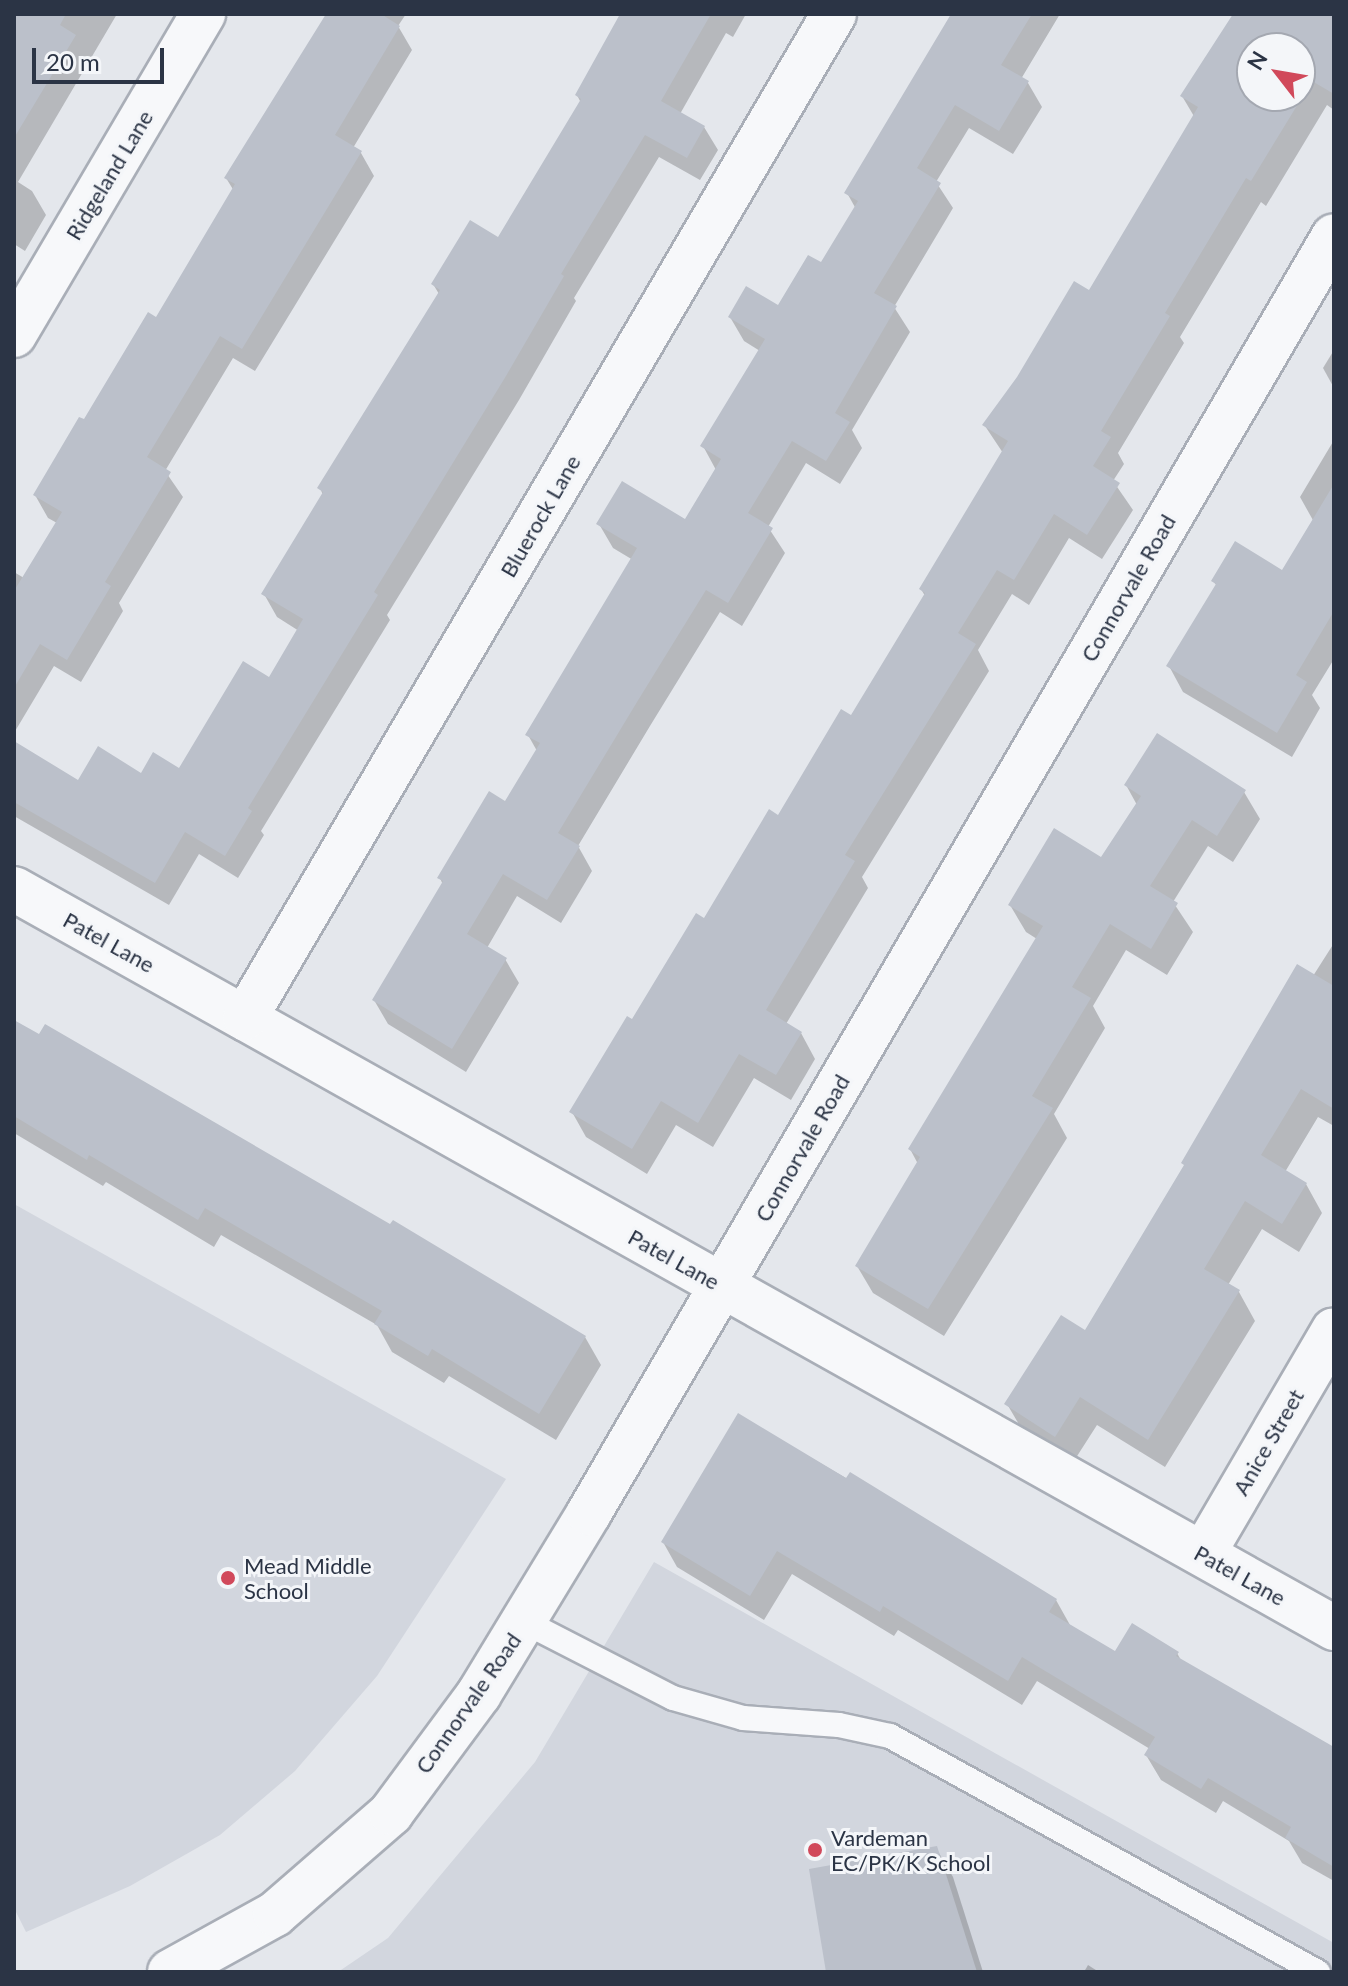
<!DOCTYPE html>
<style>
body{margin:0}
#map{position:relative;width:1348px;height:1986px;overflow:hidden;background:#e4e7ec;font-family:Lato,sans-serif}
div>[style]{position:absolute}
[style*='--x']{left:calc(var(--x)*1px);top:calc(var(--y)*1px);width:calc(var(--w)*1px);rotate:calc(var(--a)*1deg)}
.built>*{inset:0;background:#d2d6de}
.shadow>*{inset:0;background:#0003}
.building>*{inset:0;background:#bbc0ca}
.roads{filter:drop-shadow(2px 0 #a9aeb7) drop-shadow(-2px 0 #a9aeb7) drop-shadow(0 2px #a9aeb7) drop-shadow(0 -2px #a9aeb7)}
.service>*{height:24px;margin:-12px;padding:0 12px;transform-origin:12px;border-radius:12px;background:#f7f8fa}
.minor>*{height:44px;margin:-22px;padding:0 22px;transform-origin:22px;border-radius:22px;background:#f7f8fa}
.dots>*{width:22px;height:22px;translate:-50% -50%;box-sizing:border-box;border:4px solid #f4f6f9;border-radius:50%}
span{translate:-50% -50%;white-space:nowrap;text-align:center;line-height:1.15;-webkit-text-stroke:6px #f4f6f9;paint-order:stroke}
.street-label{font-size:22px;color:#2b3445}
.poi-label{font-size:22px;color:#2b3445}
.left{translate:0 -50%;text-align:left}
.frame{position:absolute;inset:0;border:16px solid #2b3445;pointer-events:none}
.north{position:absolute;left:1236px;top:32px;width:80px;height:80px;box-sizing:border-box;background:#f4f6f9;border:2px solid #a4a8b1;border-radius:50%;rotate:301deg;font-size:22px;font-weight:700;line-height:32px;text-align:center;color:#2b3445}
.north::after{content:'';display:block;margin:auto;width:28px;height:36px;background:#d1495b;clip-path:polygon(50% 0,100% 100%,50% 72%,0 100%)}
.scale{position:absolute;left:32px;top:48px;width:132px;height:36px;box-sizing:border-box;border:4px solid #2b3445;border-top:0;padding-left:10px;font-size:24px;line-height:28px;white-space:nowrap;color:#2b3445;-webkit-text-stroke:6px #f4f6f9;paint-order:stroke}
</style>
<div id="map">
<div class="built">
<i style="clip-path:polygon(14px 1204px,506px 1479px,377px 1676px,295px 1771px,220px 1835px,130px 1886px,26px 1932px,14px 1908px)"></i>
<i style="clip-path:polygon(654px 1562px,1334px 1943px,1334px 1972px,338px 1972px,388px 1938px,535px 1762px)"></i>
</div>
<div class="shadow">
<i style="clip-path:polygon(14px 14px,117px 14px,18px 182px,32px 191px,46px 215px,25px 251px,14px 244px)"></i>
<i style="clip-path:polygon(327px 14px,406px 14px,398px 26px,412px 50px,353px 148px,361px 153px,374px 176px,255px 371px,233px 358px,165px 471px,183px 497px,119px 603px,123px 611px,81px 682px,54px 666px,14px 733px,14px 572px,24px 578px,57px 523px,48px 518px,35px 495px,156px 319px,234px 191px,226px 178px)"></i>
<i style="clip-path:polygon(623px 14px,746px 14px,733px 37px,726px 33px,680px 114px,704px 127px,718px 150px,700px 180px,659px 157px,574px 298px,576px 301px,519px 400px,387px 615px,390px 620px,261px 831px,264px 835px,238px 878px,199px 854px,169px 905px,14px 816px,14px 744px,78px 783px,180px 770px,270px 680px,299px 631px,277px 617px,264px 594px,323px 495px,320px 488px,439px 294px,433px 284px,499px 239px,581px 103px,577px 95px)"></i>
<i style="clip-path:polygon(953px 14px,1060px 14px,1021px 79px,1028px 83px,1042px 107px,1013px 154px,969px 128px,936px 182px,953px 208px,894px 307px,910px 332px,852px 430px,862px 448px,840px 484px,806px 463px,768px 527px,785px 553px,742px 626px,720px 612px,650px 726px,578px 846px,592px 871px,561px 923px,517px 896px,487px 948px,505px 959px,519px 983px,466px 1072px,388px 1024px,374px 1000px,443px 885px,440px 878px,506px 804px,537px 751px,528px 735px,633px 560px,613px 548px,599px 524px,686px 522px,716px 470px,703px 446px,760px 351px,744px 341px,730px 317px,779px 308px,822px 265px,856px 209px,847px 193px)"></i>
<i style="clip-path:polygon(evenodd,1235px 14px,1334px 14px,1334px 110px,1327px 105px,1266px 206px,1261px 202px,1180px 337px,1184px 343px,1118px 453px,1124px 464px,1113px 481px,1133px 510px,1102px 559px,1069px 538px,1029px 605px,1012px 594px,978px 650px,989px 671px,862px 877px,868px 888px,786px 1024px,801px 1033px,815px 1059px,791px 1100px,754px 1078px,713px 1147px,676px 1125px,647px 1174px,586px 1137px,572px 1112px,852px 718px,925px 596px,921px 589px,1003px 453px,985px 426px,1090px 292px,1195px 118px,1182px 96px,1235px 14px,1252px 48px,1300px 48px,1300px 96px,1252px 96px,1252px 48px)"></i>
<i style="clip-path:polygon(1334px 350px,1334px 388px,1323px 368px)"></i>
<i style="clip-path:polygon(1334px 440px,1334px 659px,1312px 695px,1320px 708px,1292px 757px,1183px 692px,1169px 666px,1217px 586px,1213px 581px,1283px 573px,1314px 522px,1300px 497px)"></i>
<i style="clip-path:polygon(1126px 785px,1244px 792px,1260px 819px,1233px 862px,1208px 846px,1173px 902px,1193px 932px,1167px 975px,1126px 950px,1093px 1006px,1105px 1028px,1054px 1114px,1067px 1138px,944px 1336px,873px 1293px,857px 1266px,918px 1164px,910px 1149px,1037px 939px,1026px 932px,1010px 905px,1102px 860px,1137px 805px)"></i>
<i style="clip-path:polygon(1334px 943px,1334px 1126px,1318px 1117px,1285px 1172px,1306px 1184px,1322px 1213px,1299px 1252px,1262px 1229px,1228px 1285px,1239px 1292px,1255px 1321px,1165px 1467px,1097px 1425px,1072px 1464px,1024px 1433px,1007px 1404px,1086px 1333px)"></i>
<i style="clip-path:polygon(14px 1022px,585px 1337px,601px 1365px,556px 1440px,449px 1376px,444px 1383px,392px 1352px,377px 1325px,221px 1235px,214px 1247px,106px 1182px,103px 1186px,14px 1133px)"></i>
<i style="clip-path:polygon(739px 1416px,1056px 1600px,1070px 1625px,1115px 1654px,1177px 1653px,1182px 1662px,1334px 1750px,1334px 1881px,1302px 1863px,1289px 1841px,1223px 1801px,1216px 1813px,1161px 1780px,1146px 1755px,1150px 1749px,1037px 1681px,1022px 1705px,898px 1630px,894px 1636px,792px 1574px,764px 1620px,677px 1567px,663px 1542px)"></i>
<i style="clip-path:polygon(936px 1848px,953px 1877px,983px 1972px,828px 1972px)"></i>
<i style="clip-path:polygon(1088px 1965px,1099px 1972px,1084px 1972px)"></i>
</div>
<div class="building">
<i style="clip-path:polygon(14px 14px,66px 14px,60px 25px,76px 35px,14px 138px)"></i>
<i style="clip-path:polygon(326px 14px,381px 14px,400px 26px,335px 135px,362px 151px,242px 349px,220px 336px,147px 457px,171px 472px,105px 582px,111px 586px,67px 660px,40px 644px,14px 688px,14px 591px,62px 512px,33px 495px,79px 417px,84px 419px,148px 312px,156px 317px,235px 184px,224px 178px)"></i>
<i style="clip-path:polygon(620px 14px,711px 14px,661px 101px,705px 126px,687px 158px,645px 135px,561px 274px,564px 276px,506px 376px,374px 592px,378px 595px,248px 808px,252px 811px,225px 856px,185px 832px,155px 883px,14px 802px,14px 741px,78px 780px,98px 746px,141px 773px,153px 752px,179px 768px,243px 661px,269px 677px,303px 619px,261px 594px,323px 492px,317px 488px,440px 290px,431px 284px,470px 220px,498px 237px,581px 99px,575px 95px)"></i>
<i style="clip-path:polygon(951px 14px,1032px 14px,1001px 65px,1029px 81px,999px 131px,955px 105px,917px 168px,941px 183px,874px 293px,897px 306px,835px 413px,850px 422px,826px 461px,792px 441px,748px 513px,773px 528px,728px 603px,706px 590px,637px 702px,558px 833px,580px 846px,547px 900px,503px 874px,467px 934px,507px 958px,452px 1049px,372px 1000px,443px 881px,437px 878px,489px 791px,505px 801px,540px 743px,525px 735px,637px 548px,596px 524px,622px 481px,685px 519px,721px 459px,700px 446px,765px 339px,728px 317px,746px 286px,778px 305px,808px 255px,821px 262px,858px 201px,844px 193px)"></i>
<i style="clip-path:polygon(evenodd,1233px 14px,1334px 14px,1334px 94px,1312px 81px,1251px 181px,1246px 178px,1165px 313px,1170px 316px,1101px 431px,1111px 437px,1093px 466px,1120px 483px,1087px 535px,1054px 514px,1014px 580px,997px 570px,958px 633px,976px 644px,845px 855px,855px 861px,766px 1010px,802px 1032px,776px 1075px,739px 1054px,698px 1123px,661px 1101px,632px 1149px,569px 1112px,627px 1016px,632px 1019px,696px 913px,704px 918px,769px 809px,778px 815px,841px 709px,851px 715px,925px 593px,919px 589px,1008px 441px,982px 425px,1017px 377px,1074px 281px,1089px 290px,1198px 107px,1180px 96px,1233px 14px,1252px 48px,1300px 48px,1300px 96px,1252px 96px,1252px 48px)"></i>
<i style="clip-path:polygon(1334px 484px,1334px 611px,1296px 675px,1307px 682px,1277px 733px,1166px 666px,1216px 584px,1211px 581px,1235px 541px,1282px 570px)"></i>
<i style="clip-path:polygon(1157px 733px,1246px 790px,1217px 836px,1192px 820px,1150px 886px,1178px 903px,1151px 949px,1110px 924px,1072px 987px,1091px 998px,1032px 1096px,1053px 1108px,928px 1309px,855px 1266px,920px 1157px,908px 1149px,1043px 926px,1008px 905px,1054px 828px,1101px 857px,1141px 796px,1124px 785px)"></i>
<i style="clip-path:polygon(1297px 964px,1334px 986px,1334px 1109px,1301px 1089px,1261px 1155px,1307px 1183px,1282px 1224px,1245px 1201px,1204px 1269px,1240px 1290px,1148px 1440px,1080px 1397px,1055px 1437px,1004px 1404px,1061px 1315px,1085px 1330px,1184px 1165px,1181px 1163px)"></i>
<i style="clip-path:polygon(14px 1020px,39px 1034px,45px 1024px,390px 1224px,393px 1220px,586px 1336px,539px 1414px,432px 1349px,428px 1356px,374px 1324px,382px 1311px,205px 1208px,198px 1220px,89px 1155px,87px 1160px,14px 1116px)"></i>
<i style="clip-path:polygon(738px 1413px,846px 1478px,850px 1472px,1057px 1599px,1049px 1612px,1115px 1651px,1132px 1623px,1179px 1652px,1176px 1656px,1334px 1747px,1334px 1867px,1285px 1838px,1291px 1827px,1208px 1778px,1201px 1789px,1144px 1755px,1155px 1737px,1022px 1657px,1008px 1681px,883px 1606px,880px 1612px,777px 1551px,750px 1596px,661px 1542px)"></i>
<i style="clip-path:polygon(937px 1846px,977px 1972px,826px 1972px,809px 1869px)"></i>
</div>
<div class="roads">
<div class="service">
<i style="--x:525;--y:1622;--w:166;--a:27.2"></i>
<i style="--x:673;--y:1698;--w:73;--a:15.9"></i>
<i style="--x:743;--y:1718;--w:96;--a:4.2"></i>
<i style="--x:839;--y:1725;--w:52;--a:12.2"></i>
<i style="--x:890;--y:1736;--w:489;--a:28.9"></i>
</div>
<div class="minor">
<i style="--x:14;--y:335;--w:373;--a:-59.5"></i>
<i style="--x:14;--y:889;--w:1513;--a:29.24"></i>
<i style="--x:245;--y:1018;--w:1164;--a:-59.6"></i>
<i style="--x:1203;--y:1554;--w:259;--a:-59.7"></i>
<i style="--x:170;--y:1972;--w:120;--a:-28.9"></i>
<i style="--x:275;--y:1914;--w:154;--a:-41"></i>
<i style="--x:391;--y:1813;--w:148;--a:-53.5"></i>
<i style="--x:479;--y:1694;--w:212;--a:-58.7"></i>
<i style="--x:589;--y:1513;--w:1478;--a:-59.74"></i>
</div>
</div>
<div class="dots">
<i style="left:228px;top:1578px;background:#d1495b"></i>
<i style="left:815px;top:1850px;background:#d1495b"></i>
</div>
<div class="street-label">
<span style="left:109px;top:175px;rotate:-59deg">Ridgeland Lane</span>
<span style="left:540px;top:516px;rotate:-60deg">Bluerock Lane</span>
<span style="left:1128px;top:588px;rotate:-60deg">Connorvale Road</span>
<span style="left:109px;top:942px;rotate:29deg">Patel Lane</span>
<span style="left:802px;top:1148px;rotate:-60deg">Connorvale Road</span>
<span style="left:674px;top:1259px;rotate:29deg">Patel Lane</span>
<span style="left:1268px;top:1442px;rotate:-60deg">Anice Street</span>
<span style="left:1240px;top:1575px;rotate:29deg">Patel Lane</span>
<span style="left:468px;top:1703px;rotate:-55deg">Connorvale Road</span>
</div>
<div class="poi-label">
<span class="left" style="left:244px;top:1578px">Mead Middle<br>School</span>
<span class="left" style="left:831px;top:1850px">Vardeman<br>EC/PK/K School</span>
</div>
<div class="frame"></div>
<div class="north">N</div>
<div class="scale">20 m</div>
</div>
